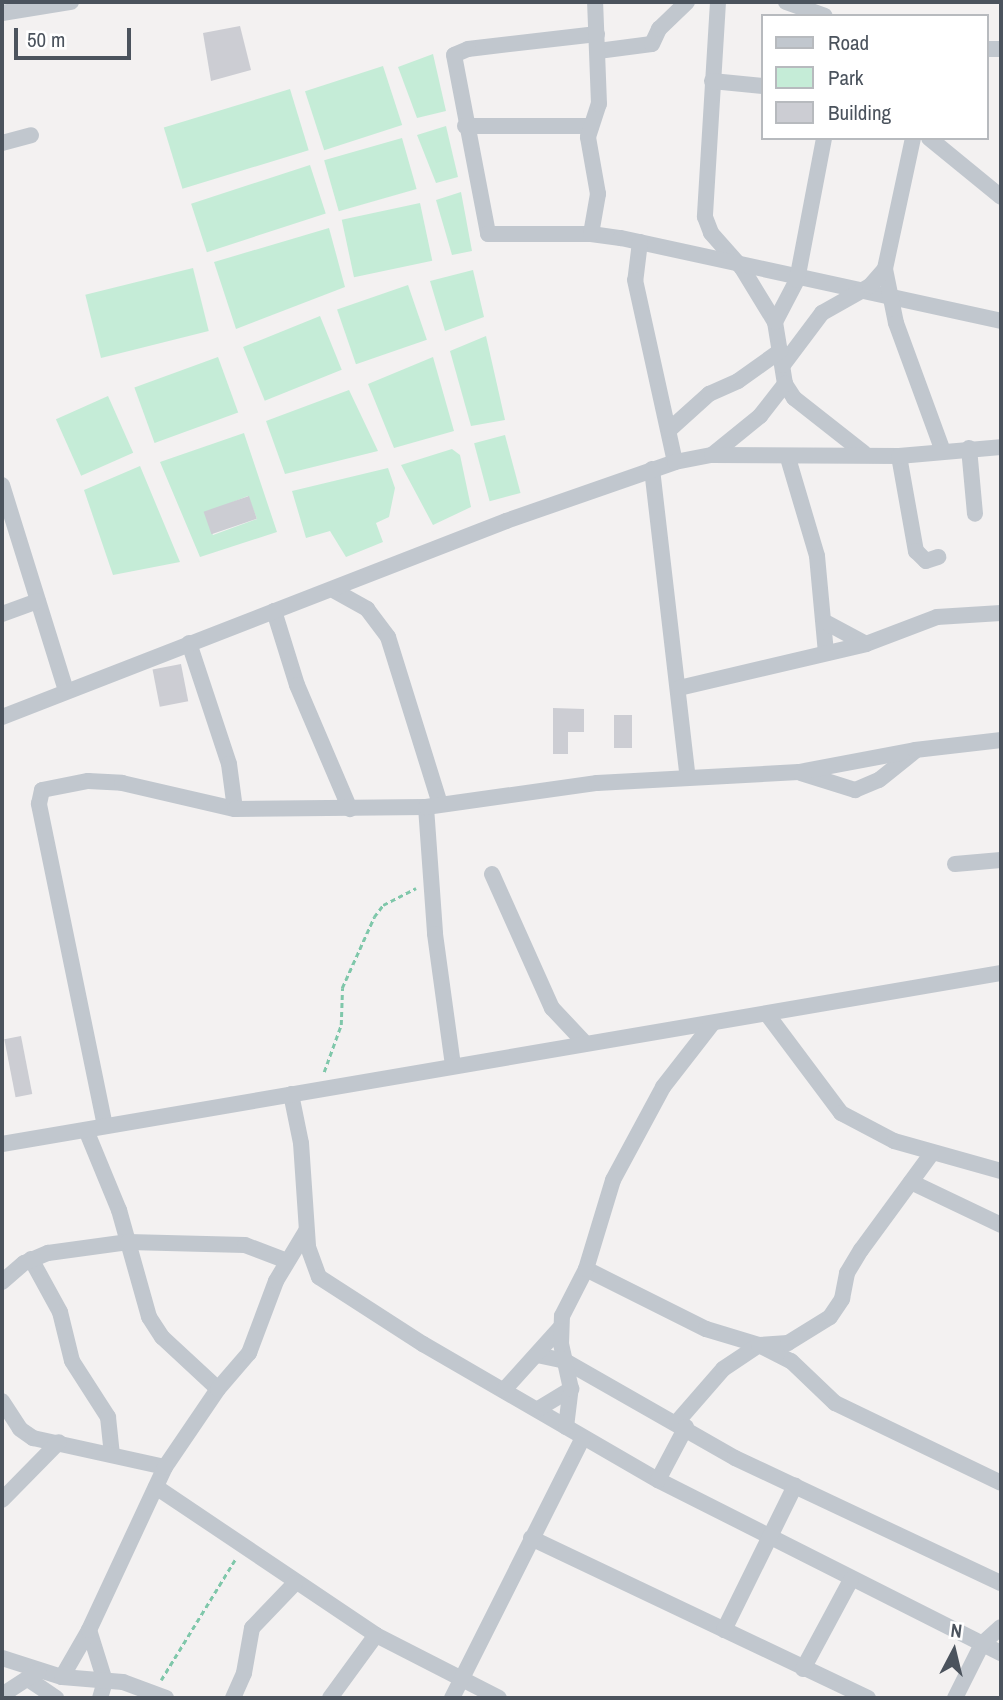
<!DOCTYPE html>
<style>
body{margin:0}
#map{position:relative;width:1003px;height:1700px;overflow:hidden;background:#f3f1f1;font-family:"Archivo Narrow",sans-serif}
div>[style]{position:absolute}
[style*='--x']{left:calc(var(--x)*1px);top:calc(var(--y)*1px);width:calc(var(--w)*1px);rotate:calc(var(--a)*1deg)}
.green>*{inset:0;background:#c5ecd7;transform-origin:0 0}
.building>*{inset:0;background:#cccdd3;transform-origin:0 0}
.path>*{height:2.5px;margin-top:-1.25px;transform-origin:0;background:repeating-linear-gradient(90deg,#7fc7aa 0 5px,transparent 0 8.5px)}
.street>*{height:16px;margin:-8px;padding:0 8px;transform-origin:8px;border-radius:8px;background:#c1c7ce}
span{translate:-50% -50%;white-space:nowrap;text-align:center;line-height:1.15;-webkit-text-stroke:5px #fff;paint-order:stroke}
.frame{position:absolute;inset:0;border:4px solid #4b535d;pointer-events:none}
.legend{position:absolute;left:761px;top:14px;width:228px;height:126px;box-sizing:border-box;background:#fff;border:2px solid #b7babe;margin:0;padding:9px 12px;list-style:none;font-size:21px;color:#4b535d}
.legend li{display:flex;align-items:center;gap:14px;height:35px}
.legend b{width:35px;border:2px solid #b7babe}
.north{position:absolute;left:919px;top:1616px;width:70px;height:70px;-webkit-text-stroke:5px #fff;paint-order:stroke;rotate:7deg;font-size:19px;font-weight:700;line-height:28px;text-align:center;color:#4b535d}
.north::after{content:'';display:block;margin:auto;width:24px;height:32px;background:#4b535d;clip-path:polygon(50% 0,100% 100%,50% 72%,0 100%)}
.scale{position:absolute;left:14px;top:28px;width:117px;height:32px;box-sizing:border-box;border:4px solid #4b535d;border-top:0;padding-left:9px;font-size:21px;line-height:24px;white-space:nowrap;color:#4b535d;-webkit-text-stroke:5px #fff;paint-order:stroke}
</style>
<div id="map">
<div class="green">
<i style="clip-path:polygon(433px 54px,446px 111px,417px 118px,398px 67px)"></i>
<i style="left:383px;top:66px;width:62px;height:82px;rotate:72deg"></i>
<i style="left:290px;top:89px;width:64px;height:132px;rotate:73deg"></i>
<i style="clip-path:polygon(446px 126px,458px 177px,436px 183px,417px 135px)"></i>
<i style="left:402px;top:138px;width:53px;height:81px;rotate:74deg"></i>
<i style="left:310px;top:165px;width:51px;height:125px;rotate:72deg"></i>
<i style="clip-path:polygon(461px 192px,472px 251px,452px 255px,436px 200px)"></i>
<i style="left:420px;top:203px;width:59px;height:80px;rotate:78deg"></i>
<i style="clip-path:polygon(329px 228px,345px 287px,236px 329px,214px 262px)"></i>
<i style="left:193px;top:268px;width:65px;height:111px;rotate:76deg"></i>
<i style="clip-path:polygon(473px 270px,484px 317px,445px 331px,430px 281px)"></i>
<i style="left:408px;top:285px;width:58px;height:75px;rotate:71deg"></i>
<i style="left:320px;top:316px;width:58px;height:83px;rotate:68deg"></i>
<i style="clip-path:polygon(486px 336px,505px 420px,471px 426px,450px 351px)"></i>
<i style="left:218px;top:357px;width:59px;height:89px;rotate:70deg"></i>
<i style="clip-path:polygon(433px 357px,454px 431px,394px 448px,368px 384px)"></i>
<i style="clip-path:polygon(349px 390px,378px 451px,285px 474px,266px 421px)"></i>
<i style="left:108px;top:396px;width:62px;height:57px;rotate:66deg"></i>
<i style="clip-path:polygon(evenodd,244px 433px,277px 532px,200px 557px,160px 462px,244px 433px,248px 496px,257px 519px,213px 535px,205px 513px,248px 496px)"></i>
<i style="left:505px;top:435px;width:60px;height:32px;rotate:75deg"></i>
<i style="clip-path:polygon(452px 449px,460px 455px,471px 507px,433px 525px,401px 465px)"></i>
<i style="clip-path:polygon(140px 466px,180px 562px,113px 575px,84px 490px)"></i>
<i style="clip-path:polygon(388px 468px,395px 488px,389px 517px,376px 523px,383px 542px,346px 557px,330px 531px,306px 538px,292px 491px)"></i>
</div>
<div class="building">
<i style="clip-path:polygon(240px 26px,251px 70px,211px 81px,203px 33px)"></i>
<i style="left:249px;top:496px;width:24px;height:48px;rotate:71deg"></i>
<i style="left:181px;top:664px;width:38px;height:29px;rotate:79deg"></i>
<i style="clip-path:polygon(553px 708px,584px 709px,584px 732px,568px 732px,568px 754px,553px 754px)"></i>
<i style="left:614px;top:715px;width:18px;height:33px"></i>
<i style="left:21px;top:1036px;width:59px;height:17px;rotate:79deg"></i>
</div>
<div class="path">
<i style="--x:324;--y:1072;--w:50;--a:-70.1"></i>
<i style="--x:341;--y:1025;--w:37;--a:-88"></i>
<i style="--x:342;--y:988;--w:78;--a:-65.7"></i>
<i style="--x:374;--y:917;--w:15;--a:-53"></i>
<i style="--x:383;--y:905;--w:37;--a:-27"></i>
<i style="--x:161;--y:1680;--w:143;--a:-58.4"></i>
</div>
<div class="street">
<i style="--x:718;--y:2;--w:215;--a:93.5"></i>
<i style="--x:705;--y:217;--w:17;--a:69"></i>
<i style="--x:711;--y:233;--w:47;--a:48.5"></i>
<i style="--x:742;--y:268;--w:63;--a:58.6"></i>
<i style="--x:775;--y:322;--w:63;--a:80.8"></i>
<i style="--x:785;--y:384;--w:17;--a:57"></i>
<i style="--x:794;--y:398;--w:89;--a:38.2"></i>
<i style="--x:786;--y:2;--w:41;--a:19.7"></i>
<i style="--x:2;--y:13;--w:70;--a:-9.1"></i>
<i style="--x:597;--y:34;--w:130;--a:173.4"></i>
<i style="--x:468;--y:49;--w:15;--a:157"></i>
<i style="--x:454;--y:55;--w:182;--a:79.2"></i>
<i style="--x:488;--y:234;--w:103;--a:0"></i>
<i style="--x:591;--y:234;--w:30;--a:8"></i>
<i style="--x:621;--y:238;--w:389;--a:12.3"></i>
<i style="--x:987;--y:49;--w:14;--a:0"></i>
<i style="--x:598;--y:51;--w:54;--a:-7.4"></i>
<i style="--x:652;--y:44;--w:17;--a:-65"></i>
<i style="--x:659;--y:29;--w:39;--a:-44"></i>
<i style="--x:712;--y:81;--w:51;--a:5.6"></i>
<i style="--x:465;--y:126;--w:126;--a:0"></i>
<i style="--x:913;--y:138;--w:134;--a:102.1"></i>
<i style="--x:885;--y:269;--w:55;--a:78.5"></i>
<i style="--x:896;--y:323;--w:134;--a:69.9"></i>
<i style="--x:929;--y:138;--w:93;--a:39.3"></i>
<i style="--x:2;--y:143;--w:30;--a:-15"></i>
<i style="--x:591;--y:234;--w:41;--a:-80.1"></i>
<i style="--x:598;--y:194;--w:58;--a:-100"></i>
<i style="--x:588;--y:137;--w:35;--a:-72"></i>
<i style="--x:599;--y:104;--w:102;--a:-92.2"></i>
<i style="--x:640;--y:242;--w:38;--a:97"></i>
<i style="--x:635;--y:280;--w:186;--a:77.6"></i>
<i style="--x:775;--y:322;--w:47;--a:-62.4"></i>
<i style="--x:797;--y:280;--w:145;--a:-79.2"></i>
<i style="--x:783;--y:365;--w:65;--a:-53.1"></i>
<i style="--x:822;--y:313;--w:55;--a:-29.4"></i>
<i style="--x:870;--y:286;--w:23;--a:-49"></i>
<i style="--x:669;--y:430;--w:54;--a:-42"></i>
<i style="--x:709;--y:394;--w:32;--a:-24"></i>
<i style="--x:738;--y:381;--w:52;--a:-35.5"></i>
<i style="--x:969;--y:448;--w:66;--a:84.8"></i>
<i style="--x:712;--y:455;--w:62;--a:-39.1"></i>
<i style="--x:760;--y:416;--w:41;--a:-52"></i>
<i style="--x:899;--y:456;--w:97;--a:79.9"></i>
<i style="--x:916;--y:551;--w:14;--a:45"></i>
<i style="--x:926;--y:561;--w:13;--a:-18"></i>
<i style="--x:788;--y:458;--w:102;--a:73.5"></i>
<i style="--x:817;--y:556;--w:97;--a:84.7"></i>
<i style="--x:652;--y:469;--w:311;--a:83.4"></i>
<i style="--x:2;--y:485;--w:215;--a:72.7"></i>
<i style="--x:335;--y:591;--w:37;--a:29"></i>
<i style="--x:367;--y:609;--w:35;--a:53"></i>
<i style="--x:388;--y:637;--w:175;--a:72.7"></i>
<i style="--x:274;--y:611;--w:77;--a:72.7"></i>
<i style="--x:297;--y:685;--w:135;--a:66.9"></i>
<i style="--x:2;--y:614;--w:38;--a:-20"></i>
<i style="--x:827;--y:623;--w:44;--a:28.3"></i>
<i style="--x:189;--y:643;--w:127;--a:71.7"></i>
<i style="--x:229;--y:764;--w:45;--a:82.4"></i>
<i style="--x:679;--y:688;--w:192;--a:-13.2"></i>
<i style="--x:866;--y:644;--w:76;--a:-20.8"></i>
<i style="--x:937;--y:617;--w:64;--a:-3.6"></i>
<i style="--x:2;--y:717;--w:541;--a:-21.25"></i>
<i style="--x:506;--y:521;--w:179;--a:-19.2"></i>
<i style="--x:675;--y:462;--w:38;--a:-11"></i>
<i style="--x:712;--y:455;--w:187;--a:0.3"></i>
<i style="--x:899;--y:456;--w:102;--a:-5"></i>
<i style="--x:801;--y:773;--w:57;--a:17.5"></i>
<i style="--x:855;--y:790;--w:26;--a:-23"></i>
<i style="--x:879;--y:780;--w:45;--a:-38.7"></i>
<i style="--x:426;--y:807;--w:127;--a:85.9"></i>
<i style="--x:435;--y:934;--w:133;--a:82.2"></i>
<i style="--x:955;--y:864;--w:46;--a:-5"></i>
<i style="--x:492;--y:874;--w:147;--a:65.9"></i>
<i style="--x:552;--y:1008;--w:48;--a:46.7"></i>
<i style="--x:767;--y:1014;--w:124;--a:53.2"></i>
<i style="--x:841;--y:1113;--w:60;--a:27.8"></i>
<i style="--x:894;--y:1141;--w:111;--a:15.7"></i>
<i style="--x:291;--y:1094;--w:50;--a:78.5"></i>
<i style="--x:301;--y:1143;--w:104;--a:86.1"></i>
<i style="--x:308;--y:1247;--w:32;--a:70"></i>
<i style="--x:319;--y:1277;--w:124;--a:32.8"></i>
<i style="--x:423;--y:1344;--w:272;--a:30.1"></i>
<i style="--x:658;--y:1480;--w:384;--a:26.8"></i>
<i style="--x:105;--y:1126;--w:329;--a:-101.6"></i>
<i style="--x:39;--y:804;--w:14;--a:-78"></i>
<i style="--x:42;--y:790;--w:47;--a:-11.1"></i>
<i style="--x:88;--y:781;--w:34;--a:3"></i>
<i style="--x:122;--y:783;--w:116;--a:13"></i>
<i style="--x:235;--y:809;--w:191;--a:-0.6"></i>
<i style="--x:426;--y:807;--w:173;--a:-8"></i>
<i style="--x:597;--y:783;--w:202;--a:-3.1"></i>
<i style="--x:799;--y:772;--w:118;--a:-10.7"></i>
<i style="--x:915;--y:750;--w:87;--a:-6.6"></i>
<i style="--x:86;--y:1130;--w:87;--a:67.6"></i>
<i style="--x:119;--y:1210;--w:111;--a:74.3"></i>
<i style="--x:149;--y:1317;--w:24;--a:57"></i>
<i style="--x:162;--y:1337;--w:76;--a:42.9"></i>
<i style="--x:2;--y:1144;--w:1014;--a:-9.71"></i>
<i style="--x:911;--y:1182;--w:100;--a:25.5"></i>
<i style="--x:31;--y:1259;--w:60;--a:61.3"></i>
<i style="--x:60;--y:1312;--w:50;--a:76.2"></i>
<i style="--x:72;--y:1361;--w:67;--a:57.3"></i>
<i style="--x:108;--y:1417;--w:36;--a:84"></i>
<i style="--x:586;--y:1269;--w:134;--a:26.6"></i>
<i style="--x:706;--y:1329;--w:55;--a:16.8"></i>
<i style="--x:759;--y:1345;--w:36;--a:27"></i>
<i style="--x:791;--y:1361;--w:61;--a:43.7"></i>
<i style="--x:835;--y:1403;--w:184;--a:25.7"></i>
<i style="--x:2;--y:1282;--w:29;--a:-41"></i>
<i style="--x:24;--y:1263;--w:26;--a:-23"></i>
<i style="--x:48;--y:1253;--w:81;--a:-7.8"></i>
<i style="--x:128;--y:1242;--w:117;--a:1.5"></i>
<i style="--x:245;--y:1245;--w:45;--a:20.9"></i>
<i style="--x:537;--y:1355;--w:29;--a:12"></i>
<i style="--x:565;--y:1361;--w:196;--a:29.7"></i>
<i style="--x:735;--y:1458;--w:294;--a:25.2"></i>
<i style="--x:504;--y:1390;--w:84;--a:-47.9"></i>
<i style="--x:2;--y:1401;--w:33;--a:57"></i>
<i style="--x:20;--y:1429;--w:16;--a:35"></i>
<i style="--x:33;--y:1438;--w:135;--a:12.4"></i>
<i style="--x:538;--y:1409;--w:39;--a:-31"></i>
<i style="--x:677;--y:1422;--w:70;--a:-49"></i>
<i style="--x:723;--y:1369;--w:43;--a:-33.7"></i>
<i style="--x:759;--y:1345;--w:29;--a:-4"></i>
<i style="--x:788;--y:1343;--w:49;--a:-31.8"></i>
<i style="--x:830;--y:1317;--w:22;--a:-56"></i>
<i style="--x:842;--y:1299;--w:26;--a:-79"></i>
<i style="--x:847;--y:1273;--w:27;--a:-59"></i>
<i style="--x:861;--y:1250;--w:120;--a:-53.8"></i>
<i style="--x:566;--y:1427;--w:38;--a:-83"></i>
<i style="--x:571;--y:1389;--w:46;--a:-102.5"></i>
<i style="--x:561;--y:1344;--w:28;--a:-88"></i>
<i style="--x:562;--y:1316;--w:53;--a:-62.9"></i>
<i style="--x:586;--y:1269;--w:93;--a:-73.1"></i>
<i style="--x:613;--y:1180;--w:106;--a:-61.7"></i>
<i style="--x:663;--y:1087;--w:80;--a:-52.1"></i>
<i style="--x:658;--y:1480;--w:60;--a:-62.2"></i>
<i style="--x:156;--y:1487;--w:265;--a:33.9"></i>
<i style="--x:376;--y:1635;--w:138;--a:27.1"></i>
<i style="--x:2;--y:1500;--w:81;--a:-45.5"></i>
<i style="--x:531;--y:1538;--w:373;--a:25.4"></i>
<i style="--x:89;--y:1630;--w:53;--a:72.6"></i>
<i style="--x:105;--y:1681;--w:18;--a:106"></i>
<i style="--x:724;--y:1630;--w:161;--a:-63.8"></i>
<i style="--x:2;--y:1658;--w:63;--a:17.6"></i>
<i style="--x:62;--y:1677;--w:61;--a:4.7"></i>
<i style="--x:123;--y:1682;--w:46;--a:20.4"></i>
<i style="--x:803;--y:1669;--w:101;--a:-61.7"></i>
<i style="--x:62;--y:1677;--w:54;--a:-60.1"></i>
<i style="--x:89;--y:1630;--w:180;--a:-65"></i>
<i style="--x:165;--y:1467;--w:94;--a:-55.8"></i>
<i style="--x:218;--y:1389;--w:48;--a:-49.3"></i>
<i style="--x:249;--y:1353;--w:77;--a:-69.4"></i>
<i style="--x:276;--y:1281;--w:58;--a:-59"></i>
<i style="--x:28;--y:1679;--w:34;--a:34"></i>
<i style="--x:2;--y:1695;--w:44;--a:-33"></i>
<i style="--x:233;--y:1698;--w:27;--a:-66"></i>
<i style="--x:244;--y:1673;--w:46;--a:-79.9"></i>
<i style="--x:252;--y:1628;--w:62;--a:-46.3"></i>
<i style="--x:330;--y:1698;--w:78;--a:-53.9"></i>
<i style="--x:452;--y:1698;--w:291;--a:-63.3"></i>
<i style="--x:955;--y:1698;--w:60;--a:-63.4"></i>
<i style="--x:982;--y:1644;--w:25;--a:-42"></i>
</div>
<div class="frame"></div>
<ul class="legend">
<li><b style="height:9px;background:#c1c7ce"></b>Road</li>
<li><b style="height:19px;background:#c5ecd7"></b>Park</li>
<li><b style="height:19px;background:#cccdd3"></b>Building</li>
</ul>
<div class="north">N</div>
<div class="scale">50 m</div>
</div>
